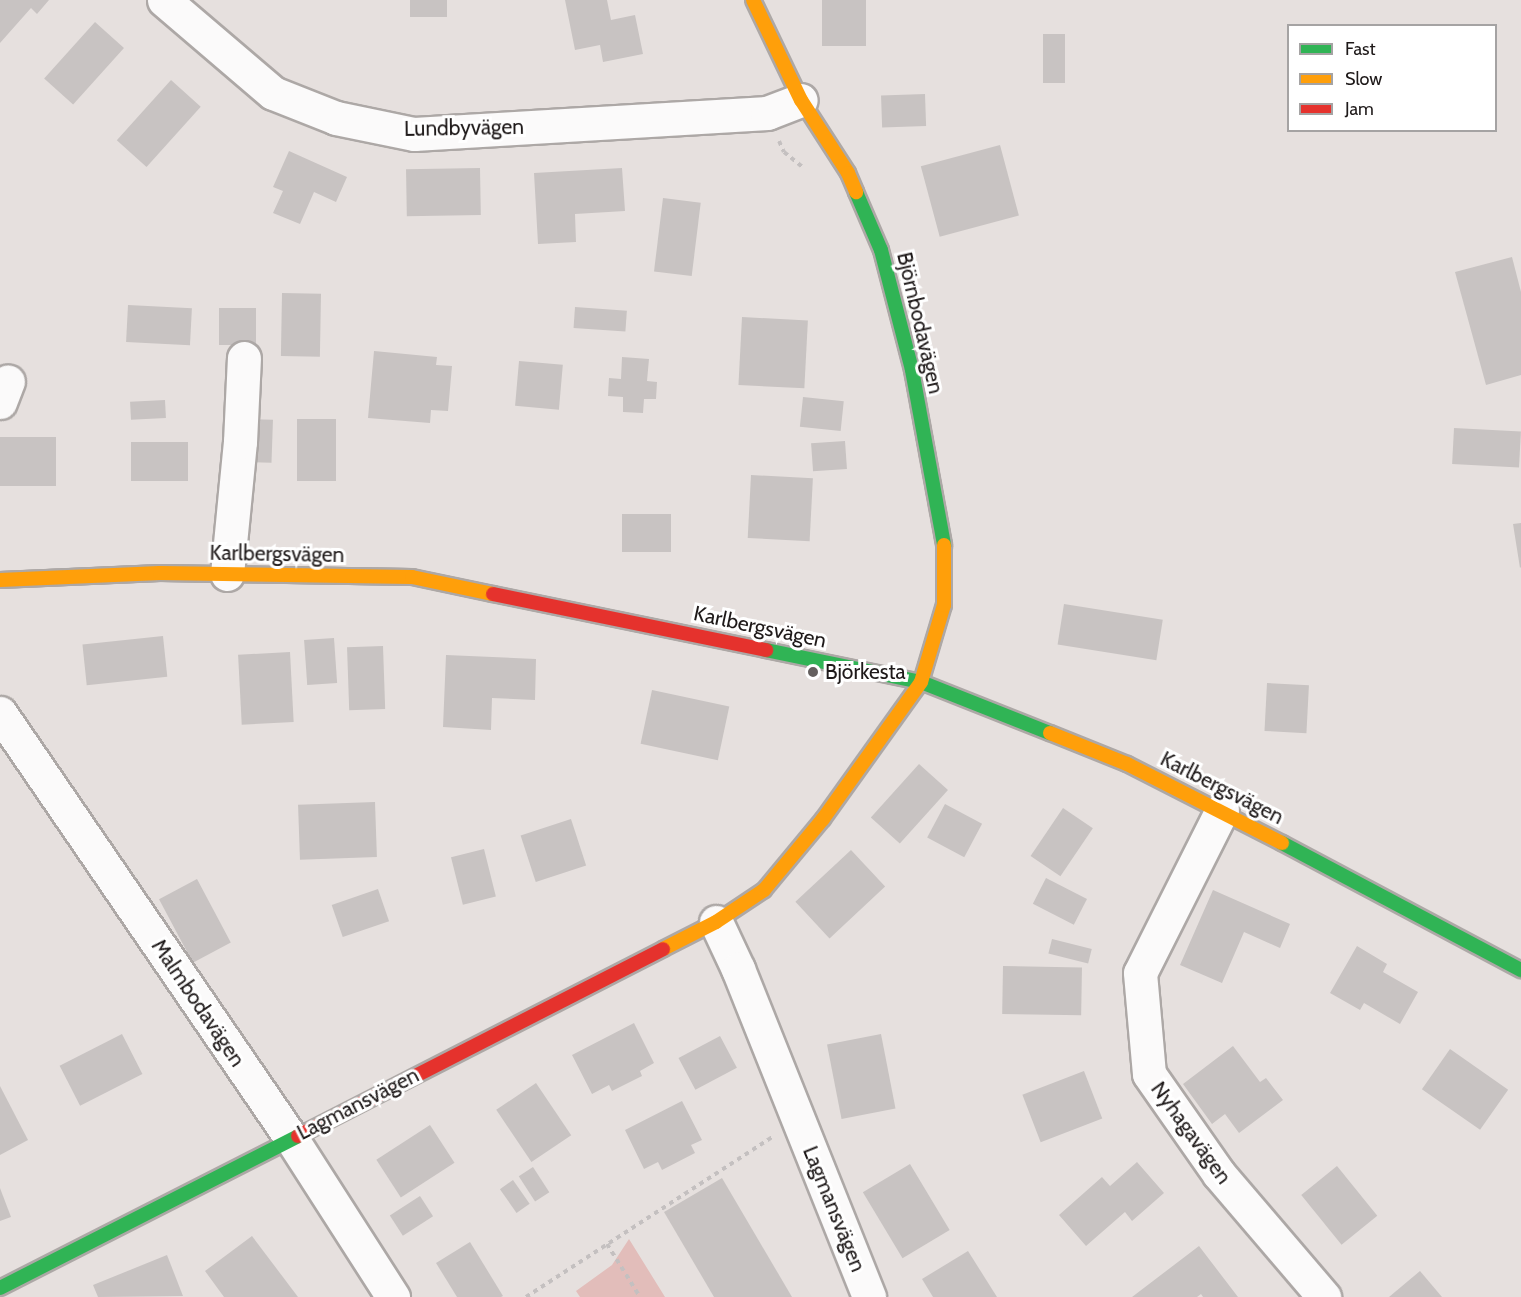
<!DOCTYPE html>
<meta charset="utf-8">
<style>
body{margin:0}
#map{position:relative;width:1521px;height:1297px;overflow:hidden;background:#e6e0de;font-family:Cabin,sans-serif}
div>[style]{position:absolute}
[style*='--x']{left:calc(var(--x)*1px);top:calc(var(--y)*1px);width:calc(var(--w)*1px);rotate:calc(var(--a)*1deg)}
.green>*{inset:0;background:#e2bdba}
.building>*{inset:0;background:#c8c3c2;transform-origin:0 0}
.path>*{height:4px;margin-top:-2px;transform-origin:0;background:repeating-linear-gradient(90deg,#c4c0c0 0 4.5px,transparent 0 9px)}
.roads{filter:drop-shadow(2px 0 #ada8a6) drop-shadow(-2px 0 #ada8a6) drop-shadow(0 2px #ada8a6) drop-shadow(0 -2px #ada8a6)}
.street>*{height:33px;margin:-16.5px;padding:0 16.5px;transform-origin:16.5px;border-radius:16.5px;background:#fbfafa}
.fast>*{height:14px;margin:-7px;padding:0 7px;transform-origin:7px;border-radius:7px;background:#30b455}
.slow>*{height:14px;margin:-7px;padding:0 7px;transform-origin:7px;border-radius:7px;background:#ff9f0a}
.jam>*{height:14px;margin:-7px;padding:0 7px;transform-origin:7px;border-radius:7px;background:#e5322d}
.dots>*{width:16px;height:16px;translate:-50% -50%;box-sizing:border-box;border:3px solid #fff;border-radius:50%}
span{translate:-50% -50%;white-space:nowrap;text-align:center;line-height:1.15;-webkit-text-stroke:6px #fff;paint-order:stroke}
.street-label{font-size:21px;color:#1e1919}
.poi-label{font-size:21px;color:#1e1919}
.left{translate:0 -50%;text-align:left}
.legend{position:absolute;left:1287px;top:24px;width:210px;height:108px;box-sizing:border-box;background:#fff;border:2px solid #a5a3a3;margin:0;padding:8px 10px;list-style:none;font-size:18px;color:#1e1919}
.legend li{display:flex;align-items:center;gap:12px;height:30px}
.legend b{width:30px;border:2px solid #a5a3a3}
</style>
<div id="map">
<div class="green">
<i style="clip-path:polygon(629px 1239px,665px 1297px,580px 1297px,576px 1291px,612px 1265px)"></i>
</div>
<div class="building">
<i style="clip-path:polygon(0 0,49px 0,37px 14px,31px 8px,0 43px)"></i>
<i style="left:410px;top:0;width:37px;height:17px"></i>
<i style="clip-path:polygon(565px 0,607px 0,611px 20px,635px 15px,643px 54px,603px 62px,600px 45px,575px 50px)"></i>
<i style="left:822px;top:0;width:44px;height:46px"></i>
<i style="left:95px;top:22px;width:39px;height:76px;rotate:42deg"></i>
<i style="left:1043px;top:34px;width:22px;height:49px"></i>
<i style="left:171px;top:80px;width:40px;height:81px;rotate:42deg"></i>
<i style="left:925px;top:94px;width:32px;height:44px;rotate:88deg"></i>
<i style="left:1000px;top:145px;width:73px;height:82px;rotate:75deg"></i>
<i style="clip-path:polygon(289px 151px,347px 177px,336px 202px,314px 192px,300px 224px,273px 213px,283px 191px,273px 187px)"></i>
<i style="left:480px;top:168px;width:47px;height:74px;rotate:89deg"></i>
<i style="clip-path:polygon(622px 168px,625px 211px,575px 214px,576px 242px,538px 244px,534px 173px)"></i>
<i style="left:663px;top:198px;width:38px;height:74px;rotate:7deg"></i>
<i style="clip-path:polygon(1512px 257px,1521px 292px,1521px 375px,1486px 385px,1455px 272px)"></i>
<i style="left:282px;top:293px;width:39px;height:63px;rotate:1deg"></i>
<i style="left:128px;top:305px;width:64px;height:37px;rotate:3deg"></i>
<i style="left:575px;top:307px;width:52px;height:21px;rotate:4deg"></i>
<i style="left:219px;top:308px;width:37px;height:37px"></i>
<i style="left:742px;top:317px;width:66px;height:68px;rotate:3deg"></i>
<i style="clip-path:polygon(374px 351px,437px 357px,436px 365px,452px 366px,448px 411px,431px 410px,430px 423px,368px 418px)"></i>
<i style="clip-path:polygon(622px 357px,649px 359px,647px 381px,657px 382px,656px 399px,644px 399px,643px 413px,623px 412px,623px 397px,608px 396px,609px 378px,621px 379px)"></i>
<i style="left:519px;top:361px;width:44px;height:45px;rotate:5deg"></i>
<i style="left:803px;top:397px;width:41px;height:30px;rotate:6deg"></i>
<i style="left:165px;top:400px;width:18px;height:35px;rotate:87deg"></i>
<i style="left:249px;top:419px;width:24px;height:43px;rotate:2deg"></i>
<i style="left:297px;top:419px;width:39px;height:62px"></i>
<i style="left:1454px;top:428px;width:67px;height:36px;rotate:3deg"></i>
<i style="left:0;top:437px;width:56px;height:49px"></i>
<i style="left:845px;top:441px;width:28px;height:34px;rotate:86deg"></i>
<i style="left:131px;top:442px;width:57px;height:39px"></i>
<i style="left:751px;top:475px;width:62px;height:63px;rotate:3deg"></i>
<i style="left:622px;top:514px;width:49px;height:38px"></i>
<i style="clip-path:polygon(1521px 523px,1521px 567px,1520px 568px,1513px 524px)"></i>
<i style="left:1064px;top:604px;width:100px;height:41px;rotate:9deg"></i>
<i style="left:163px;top:636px;width:41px;height:81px;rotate:84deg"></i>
<i style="left:334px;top:638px;width:45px;height:30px;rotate:86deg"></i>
<i style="left:383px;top:646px;width:63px;height:36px;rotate:88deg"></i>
<i style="left:290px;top:652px;width:70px;height:52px;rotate:87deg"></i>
<i style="clip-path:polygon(446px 655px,536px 659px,535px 700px,492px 698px,491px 730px,443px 727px)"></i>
<i style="left:1267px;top:683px;width:42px;height:48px;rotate:3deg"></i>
<i style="left:652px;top:690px;width:79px;height:55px;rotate:12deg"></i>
<i style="left:919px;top:764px;width:39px;height:72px;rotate:42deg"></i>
<i style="left:375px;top:802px;width:55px;height:77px;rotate:88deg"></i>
<i style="left:945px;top:804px;width:42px;height:38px;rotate:28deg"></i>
<i style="left:1063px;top:808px;width:36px;height:58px;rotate:34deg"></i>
<i style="left:571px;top:819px;width:49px;height:53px;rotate:72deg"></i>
<i style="left:484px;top:849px;width:49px;height:34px;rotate:76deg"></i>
<i style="left:851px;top:850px;width:50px;height:76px;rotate:47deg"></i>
<i style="left:1046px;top:878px;width:46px;height:29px;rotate:27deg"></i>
<i style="left:197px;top:879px;width:72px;height:43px;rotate:62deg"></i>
<i style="left:378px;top:889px;width:34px;height:49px;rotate:71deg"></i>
<i style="clip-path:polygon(1213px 890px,1290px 924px,1280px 948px,1244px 932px,1222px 983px,1180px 965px)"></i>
<i style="left:1052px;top:939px;width:41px;height:15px;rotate:14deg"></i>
<i style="clip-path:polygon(1357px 946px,1387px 964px,1383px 972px,1418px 992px,1400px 1024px,1364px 1003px,1360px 1010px,1330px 993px)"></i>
<i style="left:1003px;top:966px;width:79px;height:48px;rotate:1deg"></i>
<i style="clip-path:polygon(634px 1023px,654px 1063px,640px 1071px,642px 1076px,612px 1091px,609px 1085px,592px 1094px,572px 1055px)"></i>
<i style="left:122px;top:1034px;width:45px;height:70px;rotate:63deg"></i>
<i style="left:881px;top:1034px;width:76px;height:55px;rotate:79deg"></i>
<i style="left:720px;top:1036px;width:36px;height:47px;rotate:62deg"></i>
<i style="clip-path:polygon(1233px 1046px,1260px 1082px,1266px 1078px,1283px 1100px,1239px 1133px,1225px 1114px,1212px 1124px,1183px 1084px)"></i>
<i style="left:1450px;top:1049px;width:71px;height:49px;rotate:35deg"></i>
<i style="left:1084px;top:1071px;width:51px;height:66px;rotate:69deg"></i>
<i style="left:536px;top:1083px;width:63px;height:48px;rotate:56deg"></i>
<i style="clip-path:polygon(0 1086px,28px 1140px,0 1155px)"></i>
<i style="clip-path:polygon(682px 1101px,702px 1140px,691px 1145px,695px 1153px,662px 1170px,658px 1162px,644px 1169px,625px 1130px)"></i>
<i style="left:430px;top:1125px;width:45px;height:64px;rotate:57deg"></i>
<i style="clip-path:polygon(1137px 1162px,1164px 1193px,1132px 1221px,1125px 1212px,1086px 1246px,1059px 1215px,1102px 1177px,1110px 1186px)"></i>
<i style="left:910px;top:1164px;width:77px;height:55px;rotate:59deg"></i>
<i style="left:1337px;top:1166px;width:64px;height:46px;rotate:51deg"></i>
<i style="left:533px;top:1167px;width:30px;height:17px;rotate:57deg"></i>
<i style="clip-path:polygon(722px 1178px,792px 1297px,714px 1297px,664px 1212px)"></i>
<i style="left:513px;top:1180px;width:29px;height:16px;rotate:55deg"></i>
<i style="clip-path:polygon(0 1188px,11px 1217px,0 1221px)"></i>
<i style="left:420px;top:1196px;width:24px;height:36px;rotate:57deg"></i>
<i style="clip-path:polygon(252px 1236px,298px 1297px,224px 1297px,205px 1271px)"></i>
<i style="clip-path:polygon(470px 1242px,503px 1296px,501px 1297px,457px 1297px,436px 1263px)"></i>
<i style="clip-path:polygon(1199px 1246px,1238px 1297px,1203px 1297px,1201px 1294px,1197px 1297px,1132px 1297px)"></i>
<i style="clip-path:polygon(968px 1251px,997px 1297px,933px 1297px,922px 1279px)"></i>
<i style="clip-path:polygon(167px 1255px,183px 1296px,98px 1297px,93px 1285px)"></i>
<i style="clip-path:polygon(1420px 1271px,1442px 1297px,1389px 1297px)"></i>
</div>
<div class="path">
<i style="--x:779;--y:141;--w:12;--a:66"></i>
<i style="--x:784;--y:152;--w:26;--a:39"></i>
<i style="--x:607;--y:1244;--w:62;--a:58.1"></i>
<i style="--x:526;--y:1297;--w:293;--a:-33"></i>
</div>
<div class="roads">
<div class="street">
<i style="--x:164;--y:0;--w:143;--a:40.5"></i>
<i style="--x:273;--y:93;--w:68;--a:21.6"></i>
<i style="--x:336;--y:118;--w:80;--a:11.6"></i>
<i style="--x:414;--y:134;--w:354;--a:-3.4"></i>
<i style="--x:767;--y:113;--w:36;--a:-21"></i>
<i style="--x:0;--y:402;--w:22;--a:-69"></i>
<i style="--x:227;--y:574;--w:133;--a:-84.4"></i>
<i style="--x:240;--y:442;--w:84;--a:-87.3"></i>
<i style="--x:0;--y:713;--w:515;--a:55.6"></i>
<i style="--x:291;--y:1138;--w:189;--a:57.3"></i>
<i style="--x:1222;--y:810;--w:182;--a:116.7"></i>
<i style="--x:1140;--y:973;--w:101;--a:84.9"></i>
<i style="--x:1149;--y:1074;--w:122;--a:55"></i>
<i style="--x:1219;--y:1174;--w:162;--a:49.5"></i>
<i style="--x:716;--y:922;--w:52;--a:64.9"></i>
<i style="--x:738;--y:969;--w:353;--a:68.2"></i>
</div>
<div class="fast">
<i style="--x:856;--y:192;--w:63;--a:66.7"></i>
<i style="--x:881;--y:250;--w:124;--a:75.5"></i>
<i style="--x:912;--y:370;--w:178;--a:79.6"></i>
<i style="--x:766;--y:650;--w:158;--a:11.7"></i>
<i style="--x:921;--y:682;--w:139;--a:21.6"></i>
<i style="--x:1282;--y:843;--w:271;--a:28"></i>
<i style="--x:0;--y:1288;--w:335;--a:-27"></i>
</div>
<div class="slow">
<i style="--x:753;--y:0;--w:111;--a:64.4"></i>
<i style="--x:801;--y:100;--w:87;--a:57.2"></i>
<i style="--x:848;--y:173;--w:21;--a:67"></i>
<i style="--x:0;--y:580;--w:160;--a:-2.5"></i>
<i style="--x:160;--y:573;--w:252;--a:0.9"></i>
<i style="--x:412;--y:577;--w:83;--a:11.9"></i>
<i style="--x:1050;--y:733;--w:83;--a:21.9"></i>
<i style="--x:1127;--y:764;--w:174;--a:27"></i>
<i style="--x:663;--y:949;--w:59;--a:-27"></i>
<i style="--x:716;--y:922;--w:58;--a:-33.7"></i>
<i style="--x:764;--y:890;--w:92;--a:-50.3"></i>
<i style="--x:823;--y:819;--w:168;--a:-54.4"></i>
<i style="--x:921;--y:682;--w:80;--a:-73.4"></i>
<i style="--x:944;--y:605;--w:60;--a:-90"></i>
</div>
<div class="jam">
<i style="--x:493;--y:594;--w:279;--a:11.6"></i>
<i style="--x:298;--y:1136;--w:410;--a:-27.1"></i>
</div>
</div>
<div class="dots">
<i style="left:813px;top:672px;background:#645f5e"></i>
</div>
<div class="street-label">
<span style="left:464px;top:128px;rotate:-1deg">Lundbyvägen</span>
<span style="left:920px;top:323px;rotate:77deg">Björnbodavägen</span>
<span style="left:277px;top:554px;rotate:1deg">Karlbergsvägen</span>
<span style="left:760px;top:627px;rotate:12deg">Karlbergsvägen</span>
<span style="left:1222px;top:788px;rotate:27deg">Karlbergsvägen</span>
<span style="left:198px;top:1003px;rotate:56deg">Malmbodavägen</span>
<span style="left:358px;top:1104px;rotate:-27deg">Lagmansvägen</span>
<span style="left:1191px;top:1133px;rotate:54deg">Nyhagavägen</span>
<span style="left:834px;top:1209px;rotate:68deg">Lagmansvägen</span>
</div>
<div class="poi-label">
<span class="left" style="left:825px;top:672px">Björkesta</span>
</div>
<ul class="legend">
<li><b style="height:8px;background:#30b455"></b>Fast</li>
<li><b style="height:8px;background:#ff9f0a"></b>Slow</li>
<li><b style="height:8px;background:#e5322d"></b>Jam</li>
</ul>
</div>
